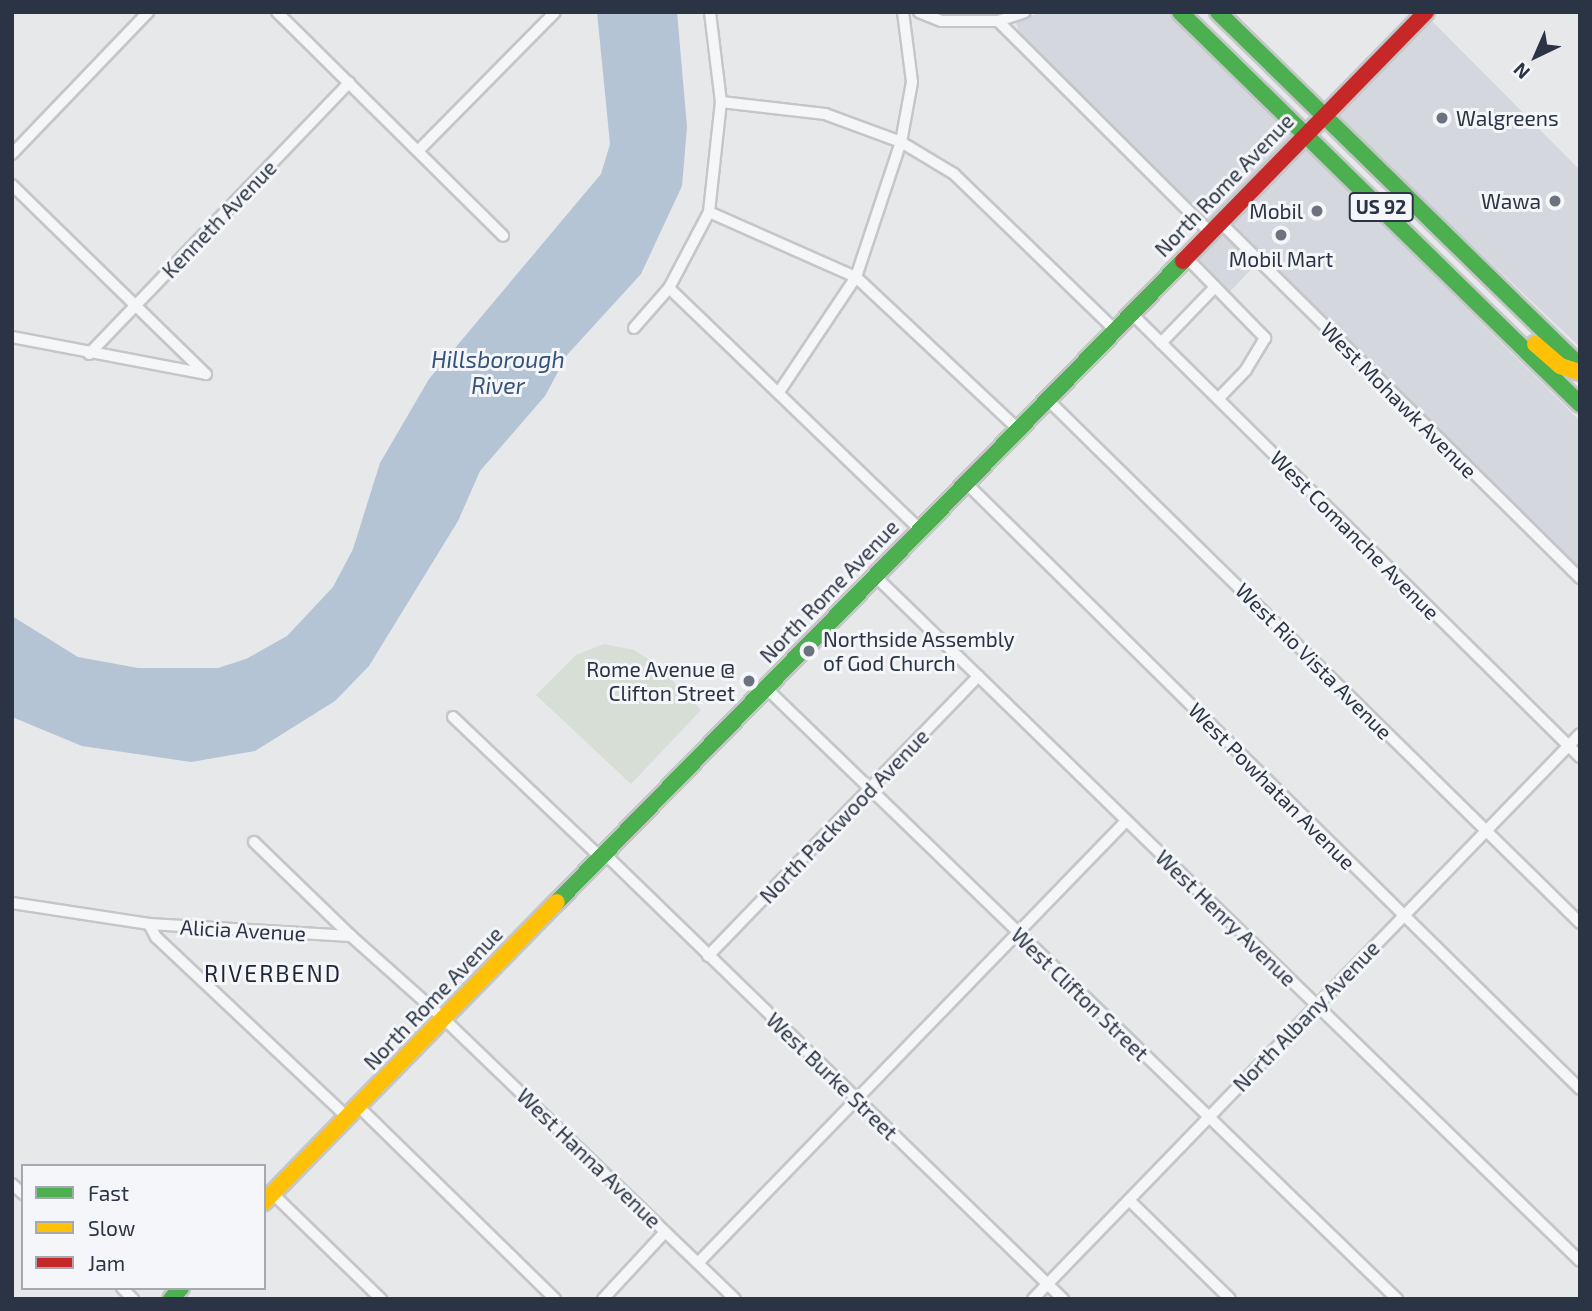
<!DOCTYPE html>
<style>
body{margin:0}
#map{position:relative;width:1592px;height:1311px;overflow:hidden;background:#e6e8ea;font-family:"Exo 2",sans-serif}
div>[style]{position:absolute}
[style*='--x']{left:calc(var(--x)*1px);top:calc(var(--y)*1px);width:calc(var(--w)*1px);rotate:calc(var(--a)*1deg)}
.built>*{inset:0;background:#d4d7dd;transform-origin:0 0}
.green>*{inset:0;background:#d6ded6}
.water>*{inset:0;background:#b4c4d5}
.roads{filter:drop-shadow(2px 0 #c4c6c8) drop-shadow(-2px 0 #c4c6c8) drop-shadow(0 2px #c4c6c8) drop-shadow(0 -2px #c4c6c8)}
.street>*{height:10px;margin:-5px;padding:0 5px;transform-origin:5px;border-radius:5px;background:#f5f6f7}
.fast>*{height:16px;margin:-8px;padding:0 8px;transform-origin:8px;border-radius:8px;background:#4caf50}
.slow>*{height:16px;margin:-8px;padding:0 8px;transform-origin:8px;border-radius:8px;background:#ffc107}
.jam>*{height:16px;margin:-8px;padding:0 8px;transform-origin:8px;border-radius:8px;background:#c62828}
.dots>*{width:19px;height:19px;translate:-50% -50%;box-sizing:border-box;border:4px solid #f4f6f9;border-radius:50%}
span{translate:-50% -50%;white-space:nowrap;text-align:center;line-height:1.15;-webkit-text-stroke:6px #f4f6f9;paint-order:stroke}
.shield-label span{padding:2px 5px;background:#f4f6f9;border:2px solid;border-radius:5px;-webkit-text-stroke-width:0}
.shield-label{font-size:19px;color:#2b3445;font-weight:700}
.poi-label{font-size:21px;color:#2b3445}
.left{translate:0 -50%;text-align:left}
.right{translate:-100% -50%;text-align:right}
.street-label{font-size:21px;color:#2b3445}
.water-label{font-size:23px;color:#34527a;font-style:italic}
.neighbourhood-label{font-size:23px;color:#1d2536;letter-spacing:2px}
.frame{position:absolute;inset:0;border:14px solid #2b3445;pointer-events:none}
.legend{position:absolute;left:21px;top:1164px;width:245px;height:126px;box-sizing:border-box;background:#f4f6f9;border:2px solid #a4a8b1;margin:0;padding:9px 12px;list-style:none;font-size:21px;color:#2b3445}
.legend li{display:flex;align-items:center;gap:14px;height:35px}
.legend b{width:35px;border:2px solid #a4a8b1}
.north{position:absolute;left:1501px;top:21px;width:70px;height:70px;-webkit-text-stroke:5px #f4f6f9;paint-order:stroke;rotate:224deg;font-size:19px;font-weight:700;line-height:28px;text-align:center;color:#2b3445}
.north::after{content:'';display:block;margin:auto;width:24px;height:32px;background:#2b3445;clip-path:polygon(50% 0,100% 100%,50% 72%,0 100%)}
</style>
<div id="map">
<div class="built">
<i style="clip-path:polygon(1042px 12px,1168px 12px,1294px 137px,1210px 222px,1019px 34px,1016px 21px)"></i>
<i style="clip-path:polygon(1429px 18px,1580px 170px,1580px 347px,1333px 114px)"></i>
<i style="clip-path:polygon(1301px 144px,1580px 421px,1580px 570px,1227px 220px)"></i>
<i style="left:1218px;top:229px;width:52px;height:37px;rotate:44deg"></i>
</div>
<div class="green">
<i style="clip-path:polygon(604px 644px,634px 650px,657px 665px,701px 710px,631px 784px,536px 695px,576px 655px)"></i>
</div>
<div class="water">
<i style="clip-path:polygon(597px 12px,677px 12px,687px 127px,682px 186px,641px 274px,567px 355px,545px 396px,480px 471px,458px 521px,369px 666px,335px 701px,255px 751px,191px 762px,82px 746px,12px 717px,12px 616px,78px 657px,138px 668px,218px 668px,246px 659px,287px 636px,333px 587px,353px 549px,380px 463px,429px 379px,601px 174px,610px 144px)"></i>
</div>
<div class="roads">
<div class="street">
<i style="--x:277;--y:12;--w:318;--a:44.7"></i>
<i style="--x:919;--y:12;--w:24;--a:22"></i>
<i style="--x:941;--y:21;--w:57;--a:0"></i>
<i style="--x:998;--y:21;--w:298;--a:44.9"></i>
<i style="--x:998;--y:21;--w:28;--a:-18"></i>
<i style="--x:721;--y:102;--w:105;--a:6.6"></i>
<i style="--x:825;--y:114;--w:81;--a:20.2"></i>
<i style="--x:901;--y:142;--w:62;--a:31.1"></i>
<i style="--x:954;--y:174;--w:223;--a:44.1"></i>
<i style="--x:418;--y:151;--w:195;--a:-45.4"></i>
<i style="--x:12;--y:154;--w:197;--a:-46.2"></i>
<i style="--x:12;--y:185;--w:271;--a:44.3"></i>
<i style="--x:709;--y:212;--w:161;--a:23.9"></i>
<i style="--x:856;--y:277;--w:222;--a:43.2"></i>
<i style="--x:1219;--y:221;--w:508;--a:44.68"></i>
<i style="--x:1185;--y:256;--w:115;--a:45.7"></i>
<i style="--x:1265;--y:338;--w:37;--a:121"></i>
<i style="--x:1246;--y:370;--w:40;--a:134"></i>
<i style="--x:669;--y:288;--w:347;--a:43.9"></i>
<i style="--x:1130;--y:312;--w:633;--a:44.68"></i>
<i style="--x:634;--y:328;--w:53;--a:-48.8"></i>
<i style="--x:669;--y:288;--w:86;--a:-62.2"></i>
<i style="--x:709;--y:212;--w:111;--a:-83.8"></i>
<i style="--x:721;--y:102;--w:91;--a:-97"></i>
<i style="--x:12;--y:337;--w:197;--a:10.8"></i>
<i style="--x:1161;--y:343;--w:78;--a:-46"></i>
<i style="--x:89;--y:354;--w:376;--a:-46.2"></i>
<i style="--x:779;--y:392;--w:138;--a:-56.2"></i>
<i style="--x:856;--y:277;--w:142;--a:-71.6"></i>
<i style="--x:901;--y:142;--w:61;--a:-79.6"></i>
<i style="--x:912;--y:82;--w:71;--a:-97.3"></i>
<i style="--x:1047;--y:399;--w:747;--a:44.51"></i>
<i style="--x:965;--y:482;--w:864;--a:44.62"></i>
<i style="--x:874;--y:575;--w:984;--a:44.18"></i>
<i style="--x:765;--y:687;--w:880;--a:44.08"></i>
<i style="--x:453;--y:717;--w:203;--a:43.6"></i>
<i style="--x:600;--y:857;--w:10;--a:11"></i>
<i style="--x:610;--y:859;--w:632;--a:44.17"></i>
<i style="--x:254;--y:842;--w:135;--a:44.1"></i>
<i style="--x:12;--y:903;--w:139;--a:8.7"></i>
<i style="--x:149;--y:924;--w:202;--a:3.4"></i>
<i style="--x:351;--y:936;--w:123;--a:41.7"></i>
<i style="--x:443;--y:1018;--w:405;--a:43.9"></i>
<i style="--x:149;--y:924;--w:15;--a:62"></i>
<i style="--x:156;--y:937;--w:262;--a:43.3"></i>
<i style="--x:708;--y:956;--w:389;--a:-46"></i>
<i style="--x:358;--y:1106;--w:276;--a:44.4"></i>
<i style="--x:12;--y:1184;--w:15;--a:42"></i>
<i style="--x:273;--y:1194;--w:151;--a:44.2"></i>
<i style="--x:1129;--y:1200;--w:141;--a:44.4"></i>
<i style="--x:698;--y:1263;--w:615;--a:-45.92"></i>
<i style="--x:122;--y:1288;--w:16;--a:45"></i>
<i style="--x:603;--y:1299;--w:91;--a:-47.2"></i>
<i style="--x:1033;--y:1299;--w:786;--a:-45.93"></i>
</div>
<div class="fast">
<i style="--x:1180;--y:12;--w:560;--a:44.42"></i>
<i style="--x:1218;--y:12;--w:506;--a:44.36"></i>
<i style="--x:557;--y:902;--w:896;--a:-45.68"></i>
<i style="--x:171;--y:1299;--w:15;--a:-48"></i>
</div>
<div class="slow">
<i style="--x:1535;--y:344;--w:33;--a:41"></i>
<i style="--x:1560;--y:366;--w:21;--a:17"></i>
<i style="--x:264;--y:1202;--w:419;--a:-45.7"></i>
</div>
<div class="jam">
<i style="--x:1183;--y:261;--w:348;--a:-45.7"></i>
</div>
</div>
<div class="dots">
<i style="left:1442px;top:118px;background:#6c737f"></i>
<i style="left:1555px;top:201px;background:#6c737f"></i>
<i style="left:1317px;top:211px;background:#6c737f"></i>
<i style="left:1281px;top:235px;background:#6c737f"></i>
<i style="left:809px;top:651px;background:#6c737f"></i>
<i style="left:749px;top:681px;background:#6c737f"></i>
</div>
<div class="shield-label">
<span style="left:1381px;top:207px">US 92</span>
</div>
<div class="poi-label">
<span class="left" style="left:1456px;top:118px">Walgreens</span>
<span class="right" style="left:1541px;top:201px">Wawa</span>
<span class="right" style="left:1303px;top:211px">Mobil</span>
<span style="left:1281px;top:259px">Mobil Mart</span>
<span class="left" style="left:823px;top:651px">Northside Assembly<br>of God Church</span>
<span class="right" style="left:735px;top:681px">Rome Avenue @<br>Clifton Street</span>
</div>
<div class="street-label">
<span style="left:1224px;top:185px;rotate:-46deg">North Rome Avenue</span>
<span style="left:219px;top:219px;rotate:-46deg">Kenneth Avenue</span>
<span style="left:1399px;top:400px;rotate:45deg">West Mohawk Avenue</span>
<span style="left:1355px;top:535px;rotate:45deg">West Comanche Avenue</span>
<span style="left:829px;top:591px;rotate:-46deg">North Rome Avenue</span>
<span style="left:1314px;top:661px;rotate:45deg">West Rio Vista Avenue</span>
<span style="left:1272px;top:786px;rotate:45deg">West Powhatan Avenue</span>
<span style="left:844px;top:816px;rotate:-46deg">North Packwood Avenue</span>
<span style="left:1226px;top:918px;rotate:44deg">West Henry Avenue</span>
<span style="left:243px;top:930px;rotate:3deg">Alicia Avenue</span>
<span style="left:1080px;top:994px;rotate:44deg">West Clifton Street</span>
<span style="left:433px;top:998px;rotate:-46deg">North Rome Avenue</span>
<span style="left:1306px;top:1016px;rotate:-46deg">North Albany Avenue</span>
<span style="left:832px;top:1076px;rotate:44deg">West Burke Street</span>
<span style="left:589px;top:1158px;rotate:44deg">West Hanna Avenue</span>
</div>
<div class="water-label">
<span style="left:498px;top:372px">Hillsborough<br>River</span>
</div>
<div class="neighbourhood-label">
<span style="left:273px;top:973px">RIVERBEND</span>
</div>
<div class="frame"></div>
<ul class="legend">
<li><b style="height:9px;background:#4caf50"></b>Fast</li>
<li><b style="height:9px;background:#ffc107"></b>Slow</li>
<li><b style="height:9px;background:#c62828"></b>Jam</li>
</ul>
<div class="north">N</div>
</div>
